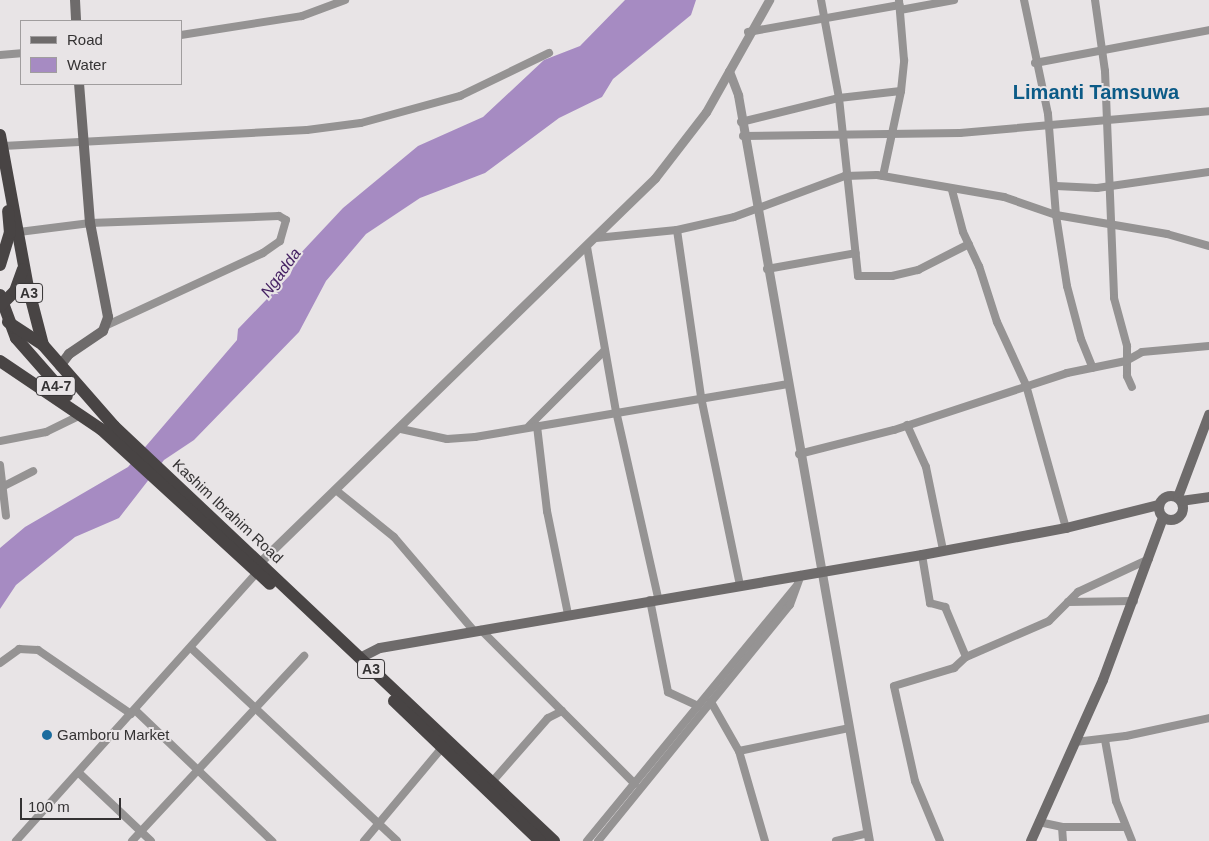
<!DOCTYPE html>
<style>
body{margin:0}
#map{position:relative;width:1209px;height:841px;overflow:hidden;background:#e8e4e6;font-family:Arial,sans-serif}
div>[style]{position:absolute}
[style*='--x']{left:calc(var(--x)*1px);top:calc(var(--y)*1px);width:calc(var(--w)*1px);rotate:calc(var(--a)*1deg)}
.water>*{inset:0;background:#a68bc2}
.minor>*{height:8px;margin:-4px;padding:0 4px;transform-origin:4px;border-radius:4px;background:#959393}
.tertiary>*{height:9px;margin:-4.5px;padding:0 4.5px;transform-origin:4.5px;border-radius:4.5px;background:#959393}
.secondary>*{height:10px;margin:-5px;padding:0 5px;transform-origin:5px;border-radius:5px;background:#6e6b6b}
.secondary>.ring{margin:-5px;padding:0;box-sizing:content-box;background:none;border:10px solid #6e6b6b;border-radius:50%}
.trunk>*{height:12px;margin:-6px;padding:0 6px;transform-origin:6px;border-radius:6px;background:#484444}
.dots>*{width:14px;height:14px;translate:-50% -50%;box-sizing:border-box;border:2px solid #e8e4e6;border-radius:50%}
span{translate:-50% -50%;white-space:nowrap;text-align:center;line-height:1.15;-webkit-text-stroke:4px #e8e4e6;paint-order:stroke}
.shield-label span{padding:1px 4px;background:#e8e4e6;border:1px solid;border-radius:4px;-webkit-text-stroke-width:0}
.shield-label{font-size:14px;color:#343233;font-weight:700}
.street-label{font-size:15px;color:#343233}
.poi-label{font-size:15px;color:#343233}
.left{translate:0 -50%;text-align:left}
.water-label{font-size:16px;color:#431e61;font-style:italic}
.district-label{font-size:20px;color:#0c5b87;font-weight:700}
.legend{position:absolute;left:20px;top:20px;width:162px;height:65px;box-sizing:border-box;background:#e8e4e6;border:1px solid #a09d9e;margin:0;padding:6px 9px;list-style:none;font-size:15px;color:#343233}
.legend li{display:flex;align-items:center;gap:10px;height:25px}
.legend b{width:25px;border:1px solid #a09d9e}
.scale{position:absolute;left:20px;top:798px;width:101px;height:22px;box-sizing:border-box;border:2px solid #343233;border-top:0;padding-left:6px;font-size:15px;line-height:18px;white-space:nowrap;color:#343233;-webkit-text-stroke:4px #e8e4e6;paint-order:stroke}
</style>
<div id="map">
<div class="water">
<i style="clip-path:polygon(625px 0,696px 0,691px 15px,613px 79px,602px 97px,559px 118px,485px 173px,420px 198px,366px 234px,326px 281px,299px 332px,194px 440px,164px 460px,119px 518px,75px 537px,16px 585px,0 609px,0 548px,25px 527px,128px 467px,237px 340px,238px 329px,290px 275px,298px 256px,343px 208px,418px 146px,483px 117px,544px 60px,580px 46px)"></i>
</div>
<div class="minor">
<i style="--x:821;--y:0;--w:100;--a:79.6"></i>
<i style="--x:839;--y:98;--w:179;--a:83.9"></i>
<i style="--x:858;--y:276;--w:34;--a:0"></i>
<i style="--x:892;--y:276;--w:27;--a:-13"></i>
<i style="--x:918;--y:270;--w:57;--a:-27"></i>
<i style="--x:1024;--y:0;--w:116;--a:78.1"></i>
<i style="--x:1048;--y:114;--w:101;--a:85.5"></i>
<i style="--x:1056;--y:215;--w:72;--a:81.2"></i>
<i style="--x:1067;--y:286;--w:55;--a:75.2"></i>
<i style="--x:1081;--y:339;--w:31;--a:68"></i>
<i style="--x:1095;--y:0;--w:72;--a:82"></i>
<i style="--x:1105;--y:71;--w:227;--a:87.7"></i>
<i style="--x:1114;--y:298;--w:50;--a:74.8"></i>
<i style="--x:1127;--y:346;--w:30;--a:90"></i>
<i style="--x:1127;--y:376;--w:12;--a:66"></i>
<i style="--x:900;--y:10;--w:55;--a:-10.5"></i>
<i style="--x:748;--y:32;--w:154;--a:-10.1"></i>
<i style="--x:181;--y:35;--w:122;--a:-8.9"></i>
<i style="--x:302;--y:16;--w:46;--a:-20.4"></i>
<i style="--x:0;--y:55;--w:21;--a:-5"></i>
<i style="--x:1035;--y:63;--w:177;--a:-10.7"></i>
<i style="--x:741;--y:122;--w:101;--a:-13.8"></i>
<i style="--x:839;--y:98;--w:62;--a:-6.4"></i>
<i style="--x:743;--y:136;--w:217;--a:-0.8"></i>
<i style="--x:960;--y:133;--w:250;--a:-5"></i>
<i style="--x:3;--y:146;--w:304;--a:-3"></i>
<i style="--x:307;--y:130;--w:54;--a:-7.4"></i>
<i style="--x:361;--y:123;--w:103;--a:-15.3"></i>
<i style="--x:460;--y:96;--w:99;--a:-25.8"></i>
<i style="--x:883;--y:176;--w:87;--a:-78"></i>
<i style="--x:901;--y:91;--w:31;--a:-84"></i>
<i style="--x:904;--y:60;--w:60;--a:-94.8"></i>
<i style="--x:1056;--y:186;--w:41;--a:2.8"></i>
<i style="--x:1097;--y:188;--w:113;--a:-8.1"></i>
<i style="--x:952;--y:190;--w:43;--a:75.3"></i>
<i style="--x:963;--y:232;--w:38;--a:65"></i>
<i style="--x:979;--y:266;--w:59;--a:72.2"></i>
<i style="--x:997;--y:322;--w:69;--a:65.3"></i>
<i style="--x:1026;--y:385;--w:148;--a:74.4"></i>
<i style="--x:677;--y:230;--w:169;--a:81.8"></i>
<i style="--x:701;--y:397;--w:192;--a:78.3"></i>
<i style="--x:19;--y:232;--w:72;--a:-7.2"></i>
<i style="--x:90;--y:223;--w:189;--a:-2.1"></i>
<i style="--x:279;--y:216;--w:8;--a:30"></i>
<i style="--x:286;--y:220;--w:22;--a:106"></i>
<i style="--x:280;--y:241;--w:21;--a:145"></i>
<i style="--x:263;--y:253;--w:172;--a:155.2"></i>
<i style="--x:596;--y:238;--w:81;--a:-5.6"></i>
<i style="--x:677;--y:230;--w:58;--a:-12.8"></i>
<i style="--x:734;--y:217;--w:118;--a:-20.3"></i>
<i style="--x:845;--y:176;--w:32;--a:-2"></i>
<i style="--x:877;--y:175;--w:129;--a:9.8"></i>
<i style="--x:1004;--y:197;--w:55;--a:19.1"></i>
<i style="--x:1056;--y:215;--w:113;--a:9.7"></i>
<i style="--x:1167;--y:234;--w:44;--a:15.9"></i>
<i style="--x:587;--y:247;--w:167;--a:80"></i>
<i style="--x:616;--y:411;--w:192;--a:77.3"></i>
<i style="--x:767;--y:269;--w:90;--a:-10.2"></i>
<i style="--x:907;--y:425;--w:46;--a:65.7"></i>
<i style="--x:926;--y:467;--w:85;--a:78.4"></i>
<i style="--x:529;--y:426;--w:107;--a:-45"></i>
<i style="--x:537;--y:426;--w:86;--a:83.3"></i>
<i style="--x:547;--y:511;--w:105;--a:78.5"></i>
<i style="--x:401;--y:429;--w:47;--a:12.3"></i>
<i style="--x:447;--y:439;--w:28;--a:-4"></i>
<i style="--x:475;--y:437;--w:316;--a:-9.6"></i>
<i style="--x:0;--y:441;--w:47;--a:-11.1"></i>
<i style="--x:46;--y:432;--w:39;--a:-26"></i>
<i style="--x:799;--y:454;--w:98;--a:-14.2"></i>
<i style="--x:894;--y:430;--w:182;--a:-18.2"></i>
<i style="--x:1067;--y:373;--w:60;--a:-11.5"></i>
<i style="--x:1126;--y:361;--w:18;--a:-29"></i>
<i style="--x:1142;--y:352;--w:67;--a:-5.1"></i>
<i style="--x:0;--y:465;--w:51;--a:83.3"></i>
<i style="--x:2;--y:487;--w:35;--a:-27"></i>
<i style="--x:337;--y:491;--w:73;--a:38.9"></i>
<i style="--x:394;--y:537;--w:123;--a:49.6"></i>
<i style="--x:922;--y:555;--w:49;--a:80.5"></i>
<i style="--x:930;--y:603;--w:16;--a:15"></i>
<i style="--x:945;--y:607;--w:54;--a:67.2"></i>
<i style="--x:650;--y:600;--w:94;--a:78.9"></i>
<i style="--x:668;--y:692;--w:33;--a:25"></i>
<i style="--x:1068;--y:602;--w:66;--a:-0.9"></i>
<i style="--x:481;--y:630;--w:115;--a:45"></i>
<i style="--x:562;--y:711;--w:16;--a:153"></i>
<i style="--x:548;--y:718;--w:85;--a:131.2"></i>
<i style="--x:191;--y:648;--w:282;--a:43.1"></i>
<i style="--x:0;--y:663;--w:24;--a:-36"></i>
<i style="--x:19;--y:649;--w:19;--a:3"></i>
<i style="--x:38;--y:650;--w:113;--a:34.5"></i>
<i style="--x:711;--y:702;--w:56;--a:60.3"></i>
<i style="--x:739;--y:751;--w:94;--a:73.9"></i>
<i style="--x:135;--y:710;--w:190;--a:43.7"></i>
<i style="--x:562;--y:711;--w:103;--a:45"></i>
<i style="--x:1105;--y:740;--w:62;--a:79.8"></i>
<i style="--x:1116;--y:801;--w:43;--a:68.2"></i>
<i style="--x:1075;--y:742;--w:51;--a:-6.7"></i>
<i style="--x:1126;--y:736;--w:85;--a:-12.2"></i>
<i style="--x:739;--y:751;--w:112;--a:-11.8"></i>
<i style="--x:79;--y:773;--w:99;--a:43.4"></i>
<i style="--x:1039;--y:822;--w:24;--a:12"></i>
<i style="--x:1062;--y:827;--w:62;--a:0"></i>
<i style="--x:1062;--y:827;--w:14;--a:86"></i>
<i style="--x:16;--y:841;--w:361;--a:-48.1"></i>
<i style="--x:132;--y:841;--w:253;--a:-47.1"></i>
<i style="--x:364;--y:841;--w:126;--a:-50.1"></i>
<i style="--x:587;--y:841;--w:329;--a:-50.6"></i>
<i style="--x:598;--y:841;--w:304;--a:-50.9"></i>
<i style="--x:790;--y:605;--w:32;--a:-70"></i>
<i style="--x:836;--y:841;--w:33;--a:-14"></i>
<i style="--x:940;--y:841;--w:65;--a:-112.6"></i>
<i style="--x:915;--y:781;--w:97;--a:-102.5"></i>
<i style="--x:894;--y:686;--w:63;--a:-16.7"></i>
<i style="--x:954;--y:668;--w:16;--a:-43"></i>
<i style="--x:966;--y:657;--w:90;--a:-23.4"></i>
<i style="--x:1049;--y:621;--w:41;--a:-45"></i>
<i style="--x:1078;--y:592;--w:78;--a:-24.9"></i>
</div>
<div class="tertiary">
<i style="--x:729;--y:71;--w:26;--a:69"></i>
<i style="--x:738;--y:95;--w:757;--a:80.04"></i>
<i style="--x:260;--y:562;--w:551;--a:-44.19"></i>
<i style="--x:655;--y:178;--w:83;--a:-52.3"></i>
<i style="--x:706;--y:112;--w:129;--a:-60.6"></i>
</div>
<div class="secondary">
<i style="--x:75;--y:0;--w:21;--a:87"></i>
<i style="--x:60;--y:366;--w:15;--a:-53"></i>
<i style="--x:69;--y:354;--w:41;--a:-34.1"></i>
<i style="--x:103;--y:331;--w:15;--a:-70"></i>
<i style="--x:108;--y:317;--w:96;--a:-100.8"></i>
<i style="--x:90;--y:223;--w:139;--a:-94.5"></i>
<i class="ring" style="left:1159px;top:496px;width:14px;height:14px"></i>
<i style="--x:1178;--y:497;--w:88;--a:-69.3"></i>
<i style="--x:1181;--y:501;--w:28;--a:-8"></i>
<i style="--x:360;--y:658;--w:22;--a:-27"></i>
<i style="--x:380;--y:648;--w:550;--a:-9.74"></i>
<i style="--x:922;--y:555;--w:147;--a:-10.6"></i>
<i style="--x:1066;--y:528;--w:96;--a:-13.9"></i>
<i style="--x:1031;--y:841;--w:176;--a:-65.9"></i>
<i style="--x:1103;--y:680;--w:173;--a:-69.7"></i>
</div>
<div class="trunk">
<i style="--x:0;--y:135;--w:155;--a:79.6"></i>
<i style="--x:28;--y:287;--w:60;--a:75.5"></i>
<i style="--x:43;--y:345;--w:108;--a:48.8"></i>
<i style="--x:114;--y:426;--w:605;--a:43.33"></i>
<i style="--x:0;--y:265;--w:34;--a:-73"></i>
<i style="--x:10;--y:233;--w:22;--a:-95"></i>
<i style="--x:0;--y:295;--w:46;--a:69.6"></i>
<i style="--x:16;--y:338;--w:77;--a:48.7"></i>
<i style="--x:0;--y:306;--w:21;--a:-45"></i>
<i style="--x:15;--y:291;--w:23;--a:-70"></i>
<i style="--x:8;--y:322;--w:42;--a:33.3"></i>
<i style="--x:0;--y:361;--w:122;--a:34"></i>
<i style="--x:101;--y:429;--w:229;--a:42.5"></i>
<i style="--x:394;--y:701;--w:202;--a:43.8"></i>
</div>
<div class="dots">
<i style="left:47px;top:735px;background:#1b6c9e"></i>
</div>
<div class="shield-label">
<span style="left:29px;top:293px">A3</span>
<span style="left:56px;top:386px">A4-7</span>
<span style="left:371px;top:669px">A3</span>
</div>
<div class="street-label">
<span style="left:228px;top:511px;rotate:43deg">Kashim Ibrahim Road</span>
</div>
<div class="poi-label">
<span class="left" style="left:57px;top:735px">Gamboru Market</span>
</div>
<div class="water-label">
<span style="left:281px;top:273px;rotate:-54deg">Ngadda</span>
</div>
<div class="district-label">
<span style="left:1096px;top:92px">Limanti Tamsuwa</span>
</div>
<ul class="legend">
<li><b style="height:6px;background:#6e6b6b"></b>Road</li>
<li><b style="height:14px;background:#a68bc2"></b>Water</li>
</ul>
<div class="scale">100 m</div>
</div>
